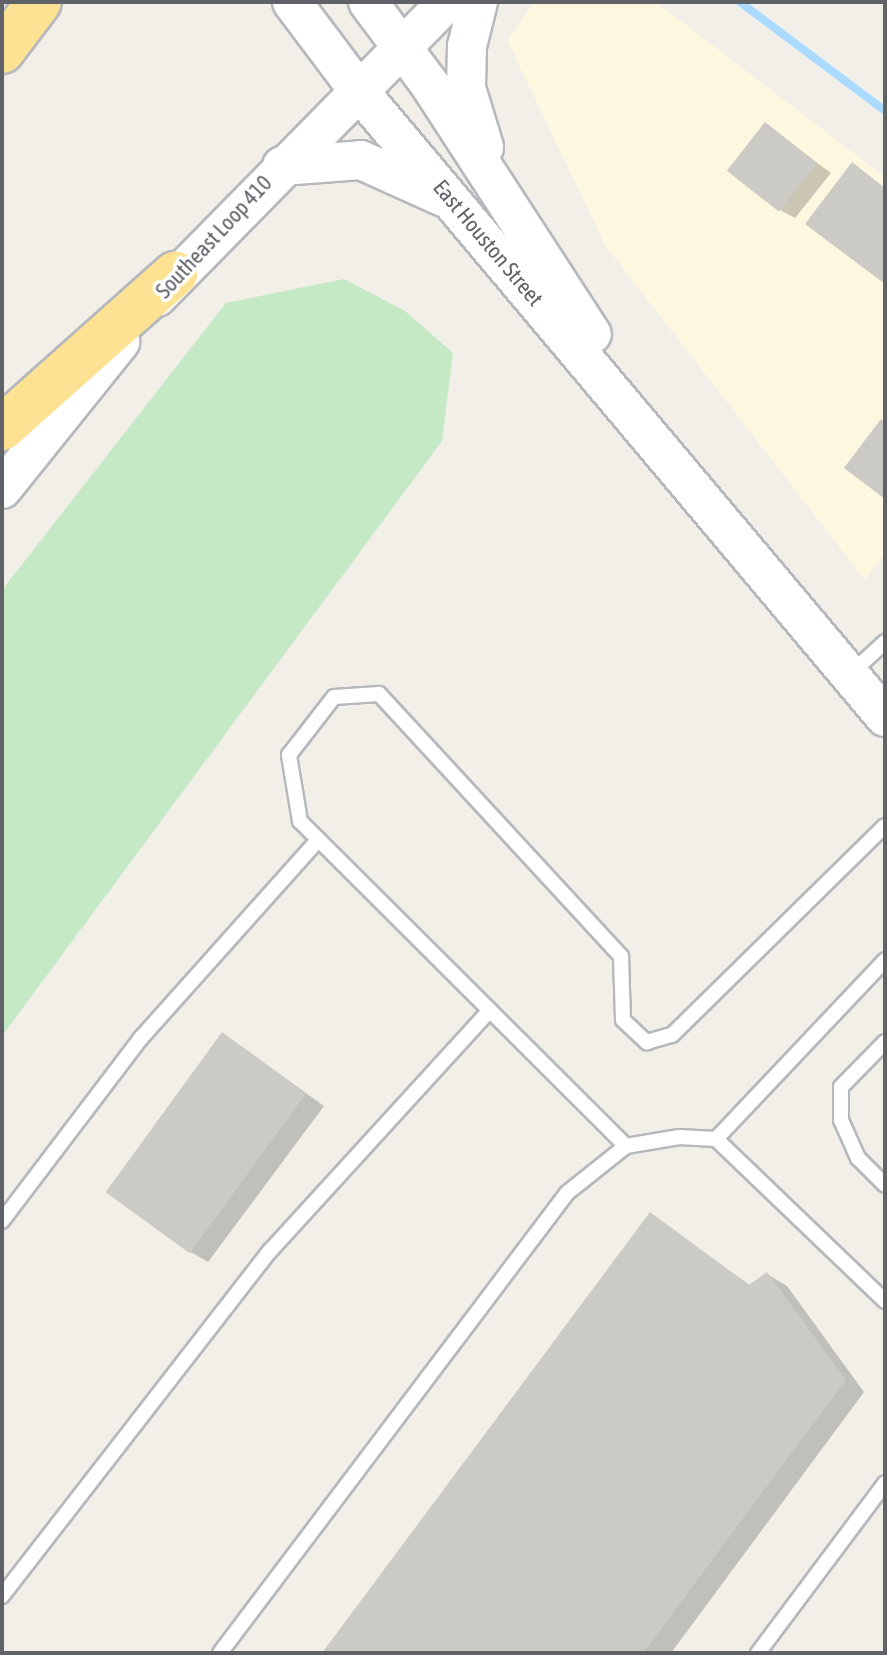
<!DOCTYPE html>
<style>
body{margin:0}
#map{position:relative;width:887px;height:1655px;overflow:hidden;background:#f1efe8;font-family:"Asap Condensed",sans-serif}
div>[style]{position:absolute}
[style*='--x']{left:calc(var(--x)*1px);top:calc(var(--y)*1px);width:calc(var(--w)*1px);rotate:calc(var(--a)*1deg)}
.commercial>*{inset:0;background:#fef7e0}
.green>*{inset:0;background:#c5e8c5}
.shadow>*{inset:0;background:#0003}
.stream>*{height:8px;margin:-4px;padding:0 4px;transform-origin:4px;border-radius:4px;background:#aadaff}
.building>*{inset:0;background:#cccac5;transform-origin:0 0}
.roads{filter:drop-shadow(2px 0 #b5b8bc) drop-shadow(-2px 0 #b5b8bc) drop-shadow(0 2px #b5b8bc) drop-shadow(0 -2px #b5b8bc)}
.lane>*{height:14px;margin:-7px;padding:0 7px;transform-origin:7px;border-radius:7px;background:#fff}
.secondary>*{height:38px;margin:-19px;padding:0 19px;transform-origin:19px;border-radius:19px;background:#fff}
.highway>*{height:44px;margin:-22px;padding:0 22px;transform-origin:22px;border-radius:22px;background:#fde293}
span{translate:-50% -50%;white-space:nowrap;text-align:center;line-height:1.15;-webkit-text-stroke:7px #fff;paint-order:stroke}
.street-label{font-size:22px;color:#5f6368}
.frame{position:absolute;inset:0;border:4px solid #5f6368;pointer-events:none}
</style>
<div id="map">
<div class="commercial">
<i style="clip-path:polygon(534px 2px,656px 2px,885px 177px,885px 553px,865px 580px,605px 245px,507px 40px)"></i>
</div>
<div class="green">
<i style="clip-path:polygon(344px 279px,405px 311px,453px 353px,442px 441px,2px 1036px,2px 590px,226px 303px)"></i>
</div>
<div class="shadow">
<i style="clip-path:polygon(766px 125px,831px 173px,795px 218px,780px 210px)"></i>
<i style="clip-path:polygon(223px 1034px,324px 1106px,208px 1262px,189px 1251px)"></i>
<i style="clip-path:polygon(651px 1215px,751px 1286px,767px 1274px,787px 1286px,864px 1392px,671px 1653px,325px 1653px)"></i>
</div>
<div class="stream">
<i style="--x:740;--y:2;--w:181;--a:36.9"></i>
</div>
<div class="building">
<i style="left:765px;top:122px;width:66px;height:62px;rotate:38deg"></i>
<i style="clip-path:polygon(852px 162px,885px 188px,885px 284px,805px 224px)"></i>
<i style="clip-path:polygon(881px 419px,885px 422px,885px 499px,844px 468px)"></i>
<i style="left:222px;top:1032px;width:104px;height:198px;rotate:36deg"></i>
<i style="clip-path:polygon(650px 1212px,749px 1285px,767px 1272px,846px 1380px,643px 1653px,322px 1653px)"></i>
</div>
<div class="roads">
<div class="lane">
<i style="--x:849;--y:675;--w:49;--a:-42.5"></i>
<i style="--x:885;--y:1042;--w:63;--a:134.4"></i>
<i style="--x:841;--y:1087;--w:33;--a:90"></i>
<i style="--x:841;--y:1120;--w:42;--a:65.9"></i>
<i style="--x:858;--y:1158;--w:38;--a:45"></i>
<i style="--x:716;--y:1139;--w:246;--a:-46.6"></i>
<i style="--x:626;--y:1146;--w:460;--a:-135.1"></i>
<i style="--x:300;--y:821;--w:67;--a:-99.5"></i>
<i style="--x:289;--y:755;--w:73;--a:-52.2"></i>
<i style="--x:334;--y:697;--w:45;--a:-3.8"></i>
<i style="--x:379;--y:694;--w:357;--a:47.3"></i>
<i style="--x:621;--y:956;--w:64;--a:88.2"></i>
<i style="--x:623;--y:1020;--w:33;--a:43"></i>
<i style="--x:647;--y:1042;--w:26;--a:-16"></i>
<i style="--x:672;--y:1035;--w:298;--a:-44.5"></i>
<i style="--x:2;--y:1221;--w:230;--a:-52.8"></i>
<i style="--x:141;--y:1038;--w:266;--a:-48.2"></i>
<i style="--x:2;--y:1596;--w:437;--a:-52.2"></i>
<i style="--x:270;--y:1251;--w:326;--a:-47.6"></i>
<i style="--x:220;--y:1653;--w:576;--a:-52.97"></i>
<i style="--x:567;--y:1193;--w:75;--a:-38.5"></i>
<i style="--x:626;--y:1146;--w:54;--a:-9.6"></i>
<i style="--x:679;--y:1137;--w:37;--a:3"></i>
<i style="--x:716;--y:1139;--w:234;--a:43.8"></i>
<i style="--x:758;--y:1653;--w:212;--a:-53.2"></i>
</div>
<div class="secondary">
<i style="--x:292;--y:2;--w:110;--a:53.1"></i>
<i style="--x:358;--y:90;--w:819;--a:49.95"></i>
<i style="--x:368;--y:2;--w:104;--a:53.2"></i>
<i style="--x:430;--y:85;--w:297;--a:57"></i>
<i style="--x:478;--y:2;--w:45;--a:104"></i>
<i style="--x:467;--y:46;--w:42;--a:91.4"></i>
<i style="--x:466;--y:88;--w:62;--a:73"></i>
<i style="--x:282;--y:166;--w:79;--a:-4.3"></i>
<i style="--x:361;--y:160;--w:90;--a:24.3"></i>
<i style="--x:157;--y:297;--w:414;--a:-45.5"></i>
<i style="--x:2;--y:489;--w:189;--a:-51.2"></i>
</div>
<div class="highway">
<i style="--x:2;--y:51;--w:61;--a:-52.9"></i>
<i style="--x:2;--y:428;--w:232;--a:-41.7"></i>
</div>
</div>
<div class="street-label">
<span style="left:214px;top:237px;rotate:-47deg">Southeast Loop 410</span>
<span style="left:488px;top:243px;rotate:50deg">East Houston Street</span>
</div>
<div class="frame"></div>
</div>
